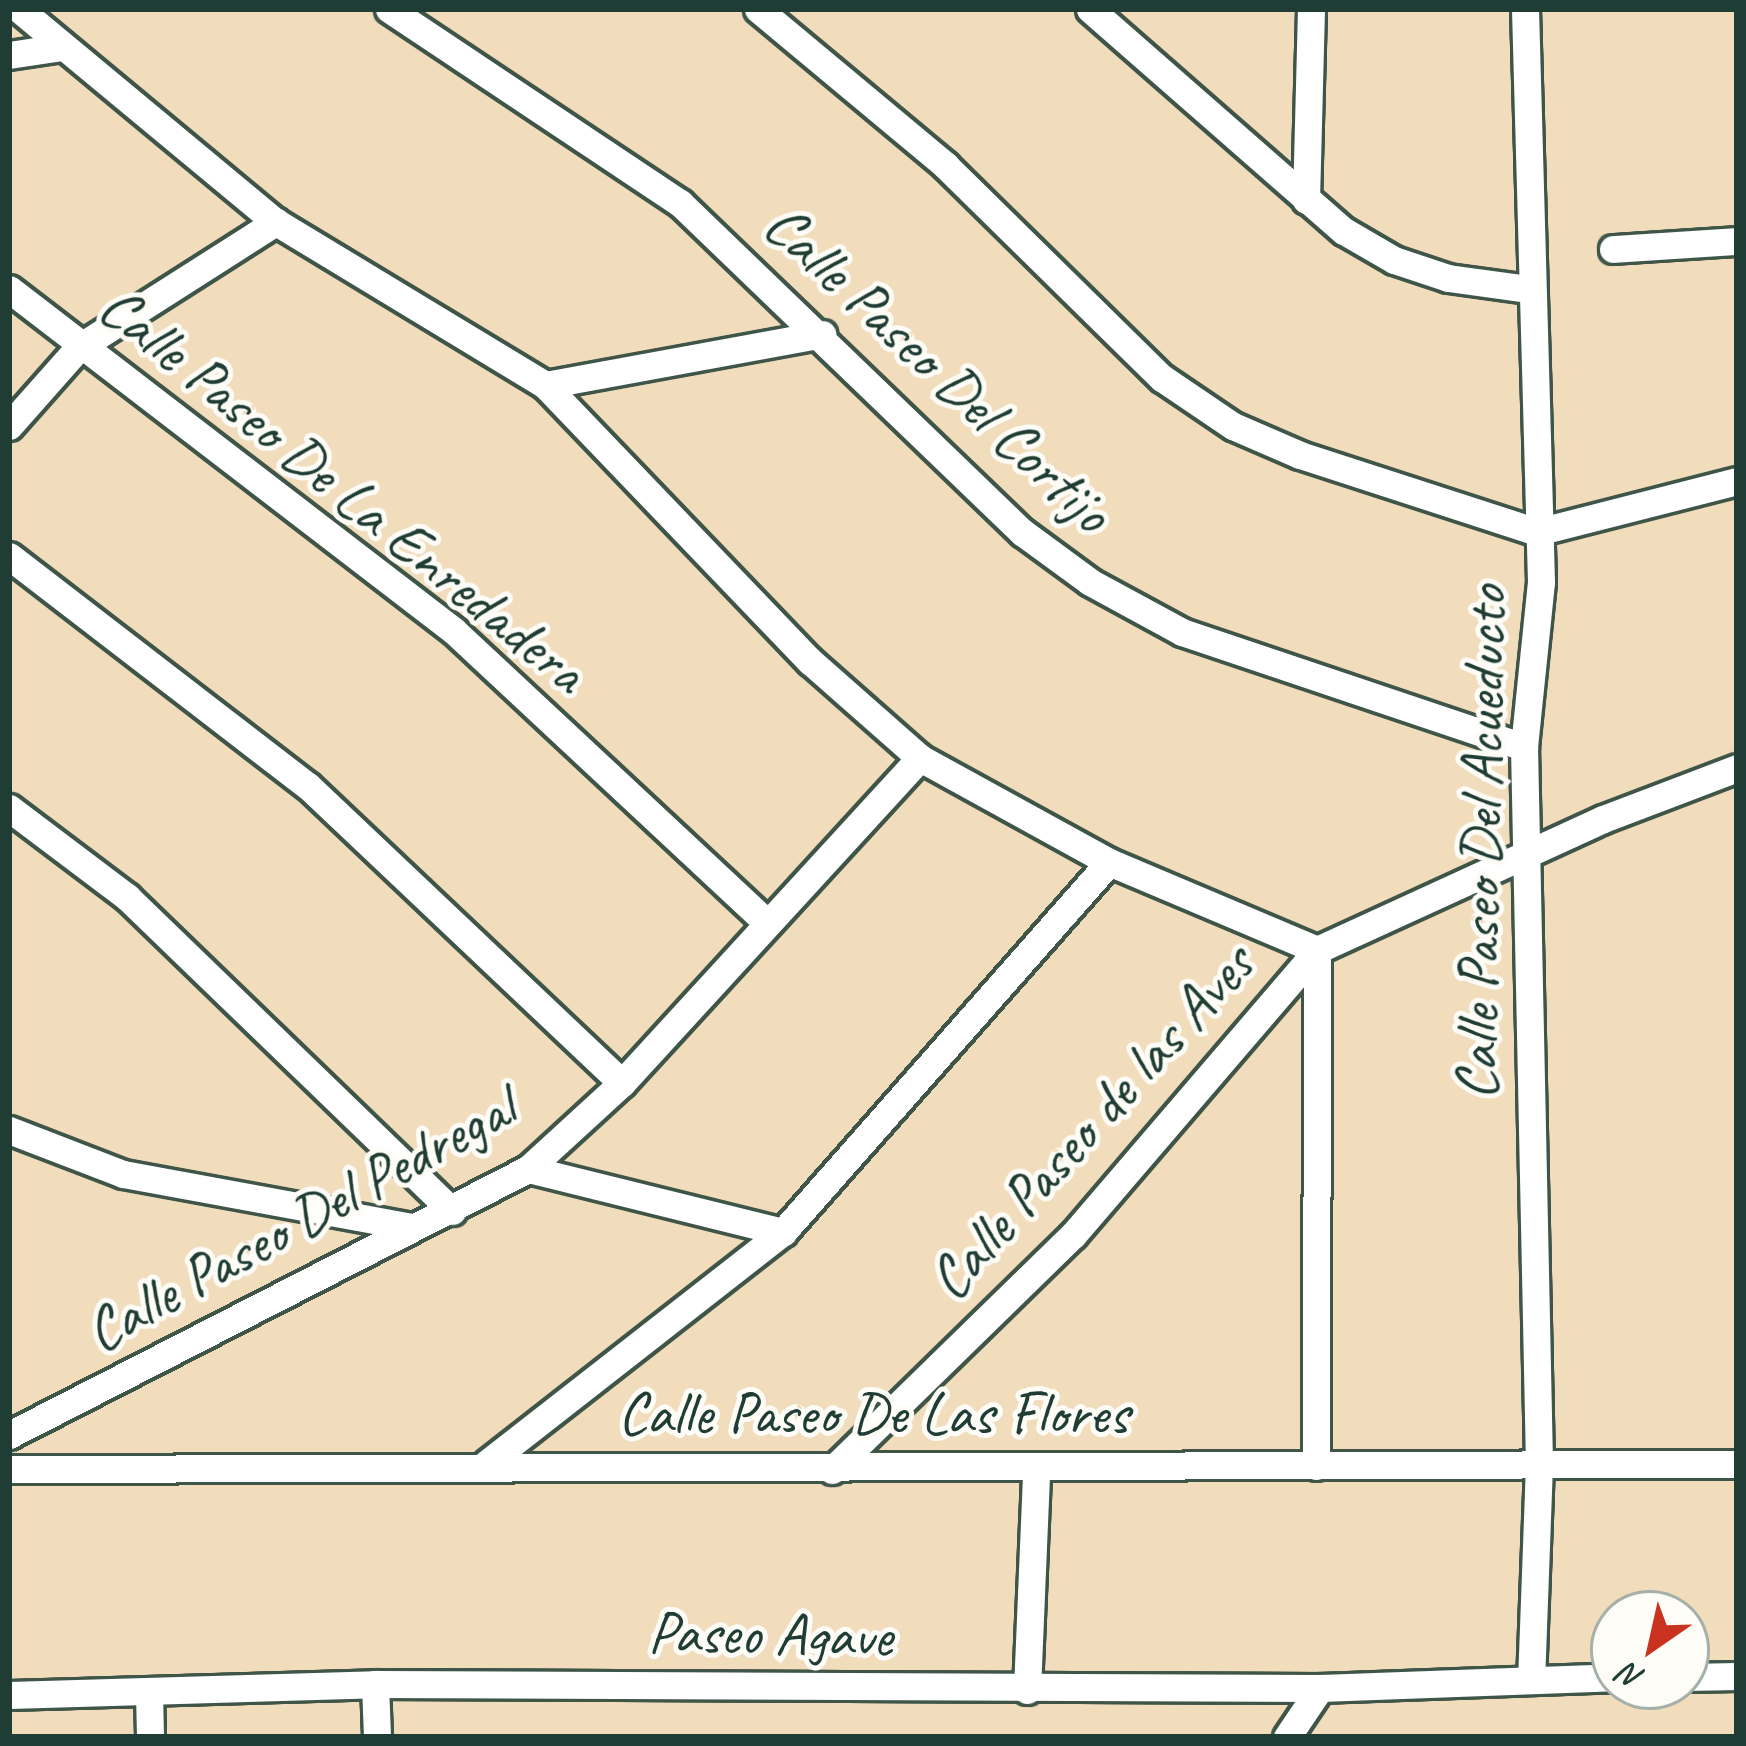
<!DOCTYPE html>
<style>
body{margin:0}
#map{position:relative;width:1746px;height:1746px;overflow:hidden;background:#f1dcbc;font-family:Caveat,sans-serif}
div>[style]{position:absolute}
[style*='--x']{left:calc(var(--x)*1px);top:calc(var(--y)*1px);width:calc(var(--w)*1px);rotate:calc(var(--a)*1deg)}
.roads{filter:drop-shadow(3px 0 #3e5548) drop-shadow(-3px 0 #3e5548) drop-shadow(0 3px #3e5548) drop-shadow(0 -3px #3e5548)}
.street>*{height:27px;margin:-13.5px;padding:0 13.5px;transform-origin:13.5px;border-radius:13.5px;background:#fff}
span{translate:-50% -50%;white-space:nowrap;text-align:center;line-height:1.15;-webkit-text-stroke:10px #fdfcf7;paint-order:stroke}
.street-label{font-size:60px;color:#1f3d34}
.frame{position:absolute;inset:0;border:12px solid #1f3d34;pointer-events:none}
.north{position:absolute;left:1590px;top:1590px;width:120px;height:120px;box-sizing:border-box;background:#fdfcf7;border:3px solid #a4b0a9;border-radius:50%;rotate:214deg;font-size:33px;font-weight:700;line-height:48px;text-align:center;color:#1f3d34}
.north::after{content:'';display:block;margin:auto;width:42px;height:54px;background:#c8321e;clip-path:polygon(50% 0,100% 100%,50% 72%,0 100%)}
</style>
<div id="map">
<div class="roads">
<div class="street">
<i style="--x:19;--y:9;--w:334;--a:39.7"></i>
<i style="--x:276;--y:222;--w:315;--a:31.2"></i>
<i style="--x:545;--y:385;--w:383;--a:46.2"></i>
<i style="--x:810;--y:661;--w:147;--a:41.4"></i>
<i style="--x:920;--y:758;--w:216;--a:28.8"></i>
<i style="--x:1109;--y:862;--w:226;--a:22.9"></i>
<i style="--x:1317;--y:950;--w:315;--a:-24.6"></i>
<i style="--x:1603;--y:819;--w:143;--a:-20.8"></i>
<i style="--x:389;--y:9;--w:350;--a:33.7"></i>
<i style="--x:680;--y:203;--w:475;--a:43.9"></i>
<i style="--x:1022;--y:532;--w:84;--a:36.3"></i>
<i style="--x:1090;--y:582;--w:105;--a:28.5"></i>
<i style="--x:1182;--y:632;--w:361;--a:18.6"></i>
<i style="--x:758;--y:9;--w:244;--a:39.8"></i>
<i style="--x:945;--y:165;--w:304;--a:44.5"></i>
<i style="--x:1162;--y:378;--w:86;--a:34.1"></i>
<i style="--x:1233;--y:426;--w:73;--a:23.4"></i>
<i style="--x:1300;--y:455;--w:249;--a:18"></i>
<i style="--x:1537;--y:532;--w:206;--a:-14.3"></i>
<i style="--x:1090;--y:9;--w:337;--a:41.2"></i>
<i style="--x:1344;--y:231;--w:58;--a:30.1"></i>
<i style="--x:1394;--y:260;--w:57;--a:18.4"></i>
<i style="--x:1448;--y:278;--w:80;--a:7.9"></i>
<i style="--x:1525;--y:9;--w:573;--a:88.4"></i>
<i style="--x:1541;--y:582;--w:166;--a:95.9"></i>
<i style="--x:1524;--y:747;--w:717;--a:88.8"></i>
<i style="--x:1539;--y:1464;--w:214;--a:92.1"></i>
<i style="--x:9;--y:55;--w:54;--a:-8.6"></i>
<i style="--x:1306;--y:200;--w:191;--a:-88.5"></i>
<i style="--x:1613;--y:249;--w:124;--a:-3.7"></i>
<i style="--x:9;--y:289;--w:561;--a:37.54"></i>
<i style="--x:454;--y:631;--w:427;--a:43"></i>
<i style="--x:545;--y:385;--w:282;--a:-10.4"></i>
<i style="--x:9;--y:426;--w:104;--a:-48.5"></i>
<i style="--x:78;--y:348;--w:235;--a:-32.5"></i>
<i style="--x:9;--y:556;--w:377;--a:37.6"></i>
<i style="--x:308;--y:786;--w:432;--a:43.4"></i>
<i style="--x:9;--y:808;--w:148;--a:37"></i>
<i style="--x:127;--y:897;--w:452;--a:44"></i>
<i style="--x:9;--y:1130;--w:122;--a:21.1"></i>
<i style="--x:123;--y:1174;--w:294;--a:10.4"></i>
<i style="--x:528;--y:1169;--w:263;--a:13.9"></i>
<i style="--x:9;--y:1435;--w:583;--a:-27.14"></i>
<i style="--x:528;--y:1169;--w:127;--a:-42.5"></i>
<i style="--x:622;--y:1083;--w:441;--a:-47.5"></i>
<i style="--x:487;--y:1463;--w:375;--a:-38"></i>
<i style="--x:783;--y:1232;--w:493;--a:-48.6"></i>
<i style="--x:1316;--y:1466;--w:516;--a:-89.89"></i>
<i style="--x:9;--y:1469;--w:1728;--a:-0.17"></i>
<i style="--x:832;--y:1470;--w:337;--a:-44.3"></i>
<i style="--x:1073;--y:1235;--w:375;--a:-49.4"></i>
<i style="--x:1686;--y:1677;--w:51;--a:-1.1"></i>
<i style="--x:375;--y:1684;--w:53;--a:87.8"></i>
<i style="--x:1027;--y:1690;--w:219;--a:-87.6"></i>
<i style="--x:149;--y:1692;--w:45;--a:88.7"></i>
<i style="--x:9;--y:1695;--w:366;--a:-1.7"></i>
<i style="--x:375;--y:1684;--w:945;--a:0.24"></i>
<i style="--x:1320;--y:1688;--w:294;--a:-2.1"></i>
<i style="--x:1287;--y:1737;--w:59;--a:-56"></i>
</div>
</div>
<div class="street-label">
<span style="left:938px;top:368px;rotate:43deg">Calle Paseo Del Cortijo</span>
<span style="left:343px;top:489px;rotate:39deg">Calle Paseo De La Enredadera</span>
<span style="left:1481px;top:843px;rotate:-89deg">Calle Paseo Del Acueducto</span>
<span style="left:1091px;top:1122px;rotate:-48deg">Calle Paseo de las Aves</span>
<span style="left:300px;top:1220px;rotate:-29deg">Calle Paseo Del Pedregal</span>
<span style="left:873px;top:1413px">Calle Paseo De Las Flores</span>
<span style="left:770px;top:1634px;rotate:1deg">Paseo Agave</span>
</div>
<div class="frame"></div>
<div class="north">N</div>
</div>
